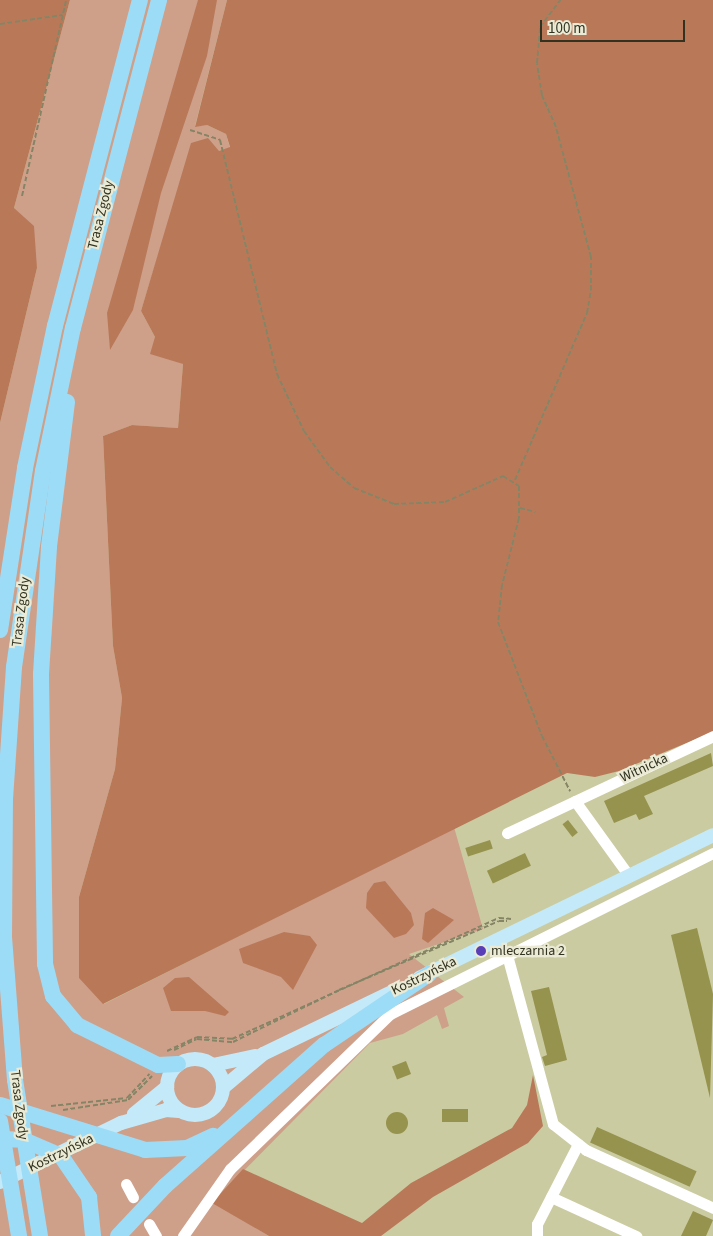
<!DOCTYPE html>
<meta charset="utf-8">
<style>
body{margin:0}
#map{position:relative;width:713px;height:1236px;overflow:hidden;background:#cbcba1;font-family:"Source Sans 3",sans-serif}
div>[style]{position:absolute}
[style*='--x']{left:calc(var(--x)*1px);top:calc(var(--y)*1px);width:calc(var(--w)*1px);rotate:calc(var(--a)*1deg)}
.green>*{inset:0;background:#cea08a}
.forest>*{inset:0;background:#b97959}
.building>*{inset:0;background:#95934d;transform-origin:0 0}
.round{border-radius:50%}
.path>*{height:2px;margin-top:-1px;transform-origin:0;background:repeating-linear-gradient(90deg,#858566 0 5px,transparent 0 7.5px)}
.minor>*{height:11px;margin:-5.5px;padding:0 5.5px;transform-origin:5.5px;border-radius:5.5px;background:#fff}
.major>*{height:14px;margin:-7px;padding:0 7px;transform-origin:7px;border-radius:7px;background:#c4eafa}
.major>.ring{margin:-7px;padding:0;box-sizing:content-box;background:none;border:14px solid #c4eafa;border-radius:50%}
.highway>*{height:16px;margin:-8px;padding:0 8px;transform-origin:8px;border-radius:8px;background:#9ddcf7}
.dots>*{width:14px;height:14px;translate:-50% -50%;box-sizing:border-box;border:2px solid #eaead5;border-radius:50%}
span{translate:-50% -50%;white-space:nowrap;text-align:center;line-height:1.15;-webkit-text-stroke:4.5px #eaead5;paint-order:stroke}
.street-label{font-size:14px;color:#323221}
.poi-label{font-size:14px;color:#323221}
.left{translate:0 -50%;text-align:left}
.scale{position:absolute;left:540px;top:20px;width:145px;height:22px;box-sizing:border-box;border:2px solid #323221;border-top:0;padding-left:6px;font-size:15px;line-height:18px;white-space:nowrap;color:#323221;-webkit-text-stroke:4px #eaead5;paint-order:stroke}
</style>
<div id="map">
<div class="green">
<i style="clip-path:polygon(70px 0,227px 0,195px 126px,207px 125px,226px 134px,230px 148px,219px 151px,170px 217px,141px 311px,155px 337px,183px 364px,178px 428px,132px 425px,103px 436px,113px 646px,122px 698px,115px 769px,79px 897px,104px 1004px,454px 827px,483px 929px,409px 954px,464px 997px,444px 1008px,449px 1026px,442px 1029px,437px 1015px,403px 1034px,370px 1043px,213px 1202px,269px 1236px,0 1236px,0 423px,37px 268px,14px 208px)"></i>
</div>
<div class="forest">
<i style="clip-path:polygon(0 0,70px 0,14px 208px,34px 226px,37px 268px,0 423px)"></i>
<i style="clip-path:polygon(198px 0,217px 0,207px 56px,161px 193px,133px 310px,110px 350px,107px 313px)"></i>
<i style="clip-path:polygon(227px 0,713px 0,713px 732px,619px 771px,595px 777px,567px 773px,103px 1004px,79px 978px,79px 897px,115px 769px,122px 698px,113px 646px,103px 436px,132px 425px,178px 428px,183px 364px,150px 354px,155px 337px,141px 311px,191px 143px,208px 138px,219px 151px,230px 147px,226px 134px,207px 125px,195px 127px)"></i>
<i style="clip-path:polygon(385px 881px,411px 913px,414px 925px,406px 934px,394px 938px,366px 908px,367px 893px,374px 883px)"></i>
<i style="clip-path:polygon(433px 908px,454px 920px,428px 943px,422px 939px,425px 913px)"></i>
<i style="clip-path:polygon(284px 932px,310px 936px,317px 945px,293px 990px,281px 977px,243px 963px,239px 949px)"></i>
<i style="clip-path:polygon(189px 977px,229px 1012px,225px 1016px,205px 1011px,171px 1011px,163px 988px,175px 978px)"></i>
<i style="clip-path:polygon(533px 1075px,543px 1126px,528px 1143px,433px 1197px,381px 1236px,269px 1236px,212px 1203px,243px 1169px,362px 1223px,411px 1183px,512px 1128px,527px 1105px)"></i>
</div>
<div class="building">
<i style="clip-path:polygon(711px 753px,713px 766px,644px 796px,653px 814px,639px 820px,636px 814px,614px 823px,604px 801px)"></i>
<i style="left:568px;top:820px;width:16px;height:7px;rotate:52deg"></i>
<i style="left:490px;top:840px;width:9px;height:26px;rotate:72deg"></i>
<i style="left:525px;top:853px;width:14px;height:42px;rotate:65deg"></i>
<i style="clip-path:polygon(697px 928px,713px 994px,710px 1098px,671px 935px)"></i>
<i style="clip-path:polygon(549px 987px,567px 1060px,545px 1066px,542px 1057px,547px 1055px,531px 991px)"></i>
<i style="left:406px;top:1061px;width:14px;height:15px;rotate:69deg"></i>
<i style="left:442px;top:1109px;width:26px;height:13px"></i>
<i class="round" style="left:386px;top:1112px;width:22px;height:22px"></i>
<i style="left:597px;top:1127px;width:109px;height:17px;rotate:24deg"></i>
<i style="clip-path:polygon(693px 1211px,713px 1220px,706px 1236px,681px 1236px)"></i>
</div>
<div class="path">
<i style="--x:0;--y:24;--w:63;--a:-8.3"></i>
<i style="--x:190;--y:130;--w:32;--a:18"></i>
<i style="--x:220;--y:140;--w:241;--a:76.3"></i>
<i style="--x:277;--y:374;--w:63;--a:64.7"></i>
<i style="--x:304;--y:431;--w:44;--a:54.2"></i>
<i style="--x:330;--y:467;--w:32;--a:41"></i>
<i style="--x:354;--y:488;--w:43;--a:21.8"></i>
<i style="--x:394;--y:504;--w:51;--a:-2.2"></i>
<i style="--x:445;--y:502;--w:64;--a:-24.1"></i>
<i style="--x:503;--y:476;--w:19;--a:32"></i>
<i style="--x:519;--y:486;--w:32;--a:90"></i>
<i style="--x:519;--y:518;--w:69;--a:104.2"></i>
<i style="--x:502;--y:585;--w:37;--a:96"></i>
<i style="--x:498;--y:622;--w:122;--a:68.9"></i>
<i style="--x:542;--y:736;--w:62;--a:63"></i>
<i style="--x:22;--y:196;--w:201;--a:-77.3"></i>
<i style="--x:515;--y:480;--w:182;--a:-66.7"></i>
<i style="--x:587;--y:313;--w:23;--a:-80"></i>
<i style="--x:591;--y:290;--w:33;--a:-90"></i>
<i style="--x:591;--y:257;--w:135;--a:-105.1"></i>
<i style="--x:556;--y:127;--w:35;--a:-114"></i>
<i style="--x:542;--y:95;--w:32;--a:-99"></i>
<i style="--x:537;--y:63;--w:36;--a:-85"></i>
<i style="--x:540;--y:27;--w:34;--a:-53"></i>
<i style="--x:520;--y:508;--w:16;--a:14"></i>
<i style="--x:174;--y:1050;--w:25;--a:-26"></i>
<i style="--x:197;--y:1039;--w:36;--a:5"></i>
<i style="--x:233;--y:1042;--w:118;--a:-26.1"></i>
<i style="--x:339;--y:990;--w:174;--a:-23.3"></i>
<i style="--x:499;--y:921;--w:8;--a:0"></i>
<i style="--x:167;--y:1051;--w:33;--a:-25"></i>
<i style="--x:197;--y:1037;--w:35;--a:3"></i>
<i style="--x:232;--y:1039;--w:293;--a:-24.4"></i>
<i style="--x:499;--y:918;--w:13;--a:4"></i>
<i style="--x:51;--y:1106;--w:76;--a:-6"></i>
<i style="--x:127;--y:1098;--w:33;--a:-47"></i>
<i style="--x:63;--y:1110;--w:66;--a:-8.7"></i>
<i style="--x:128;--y:1100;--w:34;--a:-45"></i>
</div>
<div class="minor">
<i style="--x:575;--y:801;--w:92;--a:54.2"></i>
<i style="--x:507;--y:833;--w:228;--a:-25.2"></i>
<i style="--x:507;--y:955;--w:175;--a:74.8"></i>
<i style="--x:553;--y:1124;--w:42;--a:38.2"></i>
<i style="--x:586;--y:1150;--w:140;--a:24.5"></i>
<i style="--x:126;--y:1184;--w:15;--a:62"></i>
<i style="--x:551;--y:1197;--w:94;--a:24.6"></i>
<i style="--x:149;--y:1224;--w:14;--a:60"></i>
<i style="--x:183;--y:1236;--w:82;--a:-55"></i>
<i style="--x:230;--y:1169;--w:223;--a:-44.1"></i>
<i style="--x:390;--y:1014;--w:361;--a:-26.5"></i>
<i style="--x:537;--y:1236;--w:12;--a:-90"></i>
<i style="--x:537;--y:1224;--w:90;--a:-62.9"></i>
</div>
<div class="major">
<i style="--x:419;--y:978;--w:327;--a:-25.9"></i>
<i class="ring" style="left:167px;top:1059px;width:42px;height:42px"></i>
<i style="--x:213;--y:1065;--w:43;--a:-12.1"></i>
<i style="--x:224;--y:1087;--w:51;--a:-40.2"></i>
<i style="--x:263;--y:1054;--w:148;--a:-25.7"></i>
<i style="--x:134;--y:1114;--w:43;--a:-39.3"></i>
<i style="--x:0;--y:1182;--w:135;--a:-26"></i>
<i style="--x:121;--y:1123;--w:47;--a:-16.1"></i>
<i style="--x:166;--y:1110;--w:13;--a:4"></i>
</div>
<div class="highway">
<i style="--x:67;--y:402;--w:146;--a:97.1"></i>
<i style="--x:49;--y:547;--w:127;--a:93.6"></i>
<i style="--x:41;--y:674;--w:290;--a:89.2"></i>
<i style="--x:45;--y:964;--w:33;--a:76"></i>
<i style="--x:53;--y:996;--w:38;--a:50"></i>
<i style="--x:77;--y:1025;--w:90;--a:26.3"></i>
<i style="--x:158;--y:1065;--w:20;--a:-3"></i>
<i style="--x:0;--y:630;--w:164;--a:-81.2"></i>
<i style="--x:25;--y:468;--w:145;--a:-78.1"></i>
<i style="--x:55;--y:326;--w:337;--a:-75.4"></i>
<i style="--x:0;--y:1105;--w:152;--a:17.2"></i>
<i style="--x:145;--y:1150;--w:42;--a:-2.7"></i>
<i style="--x:187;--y:1148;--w:29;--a:-25"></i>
<i style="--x:0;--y:1121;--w:117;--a:80.6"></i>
<i style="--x:0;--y:1139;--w:24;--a:2"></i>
<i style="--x:24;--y:1140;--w:40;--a:23.4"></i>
<i style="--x:61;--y:1156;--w:50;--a:55.7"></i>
<i style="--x:89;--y:1197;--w:39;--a:84"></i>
<i style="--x:40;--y:1236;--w:158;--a:-99.1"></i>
<i style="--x:15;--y:1080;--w:142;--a:-94.4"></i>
<i style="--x:4;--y:938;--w:139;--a:-89.6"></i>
<i style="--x:5;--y:799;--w:132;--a:-86.1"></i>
<i style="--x:14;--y:667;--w:198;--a:-81.6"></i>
<i style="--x:43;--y:471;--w:146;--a:-78.2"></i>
<i style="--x:73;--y:328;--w:339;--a:-75.3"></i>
<i style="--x:118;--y:1236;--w:69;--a:-46.8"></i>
<i style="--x:165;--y:1186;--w:213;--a:-41.6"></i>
<i style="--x:324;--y:1045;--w:127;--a:-34.1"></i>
</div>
<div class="dots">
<i style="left:481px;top:951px;background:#593fb7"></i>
</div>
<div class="street-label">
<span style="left:101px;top:215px;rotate:-76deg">Trasa Zgody</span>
<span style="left:21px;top:612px;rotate:-83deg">Trasa Zgody</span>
<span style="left:644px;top:768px;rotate:-25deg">Witnicka</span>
<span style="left:424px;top:976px;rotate:-26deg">Kostrzyńska</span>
<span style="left:19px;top:1105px;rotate:83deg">Trasa Zgody</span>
<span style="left:61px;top:1153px;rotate:-26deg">Kostrzyńska</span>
</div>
<div class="poi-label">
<span class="left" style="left:491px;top:951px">mleczarnia 2</span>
</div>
<div class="scale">100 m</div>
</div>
